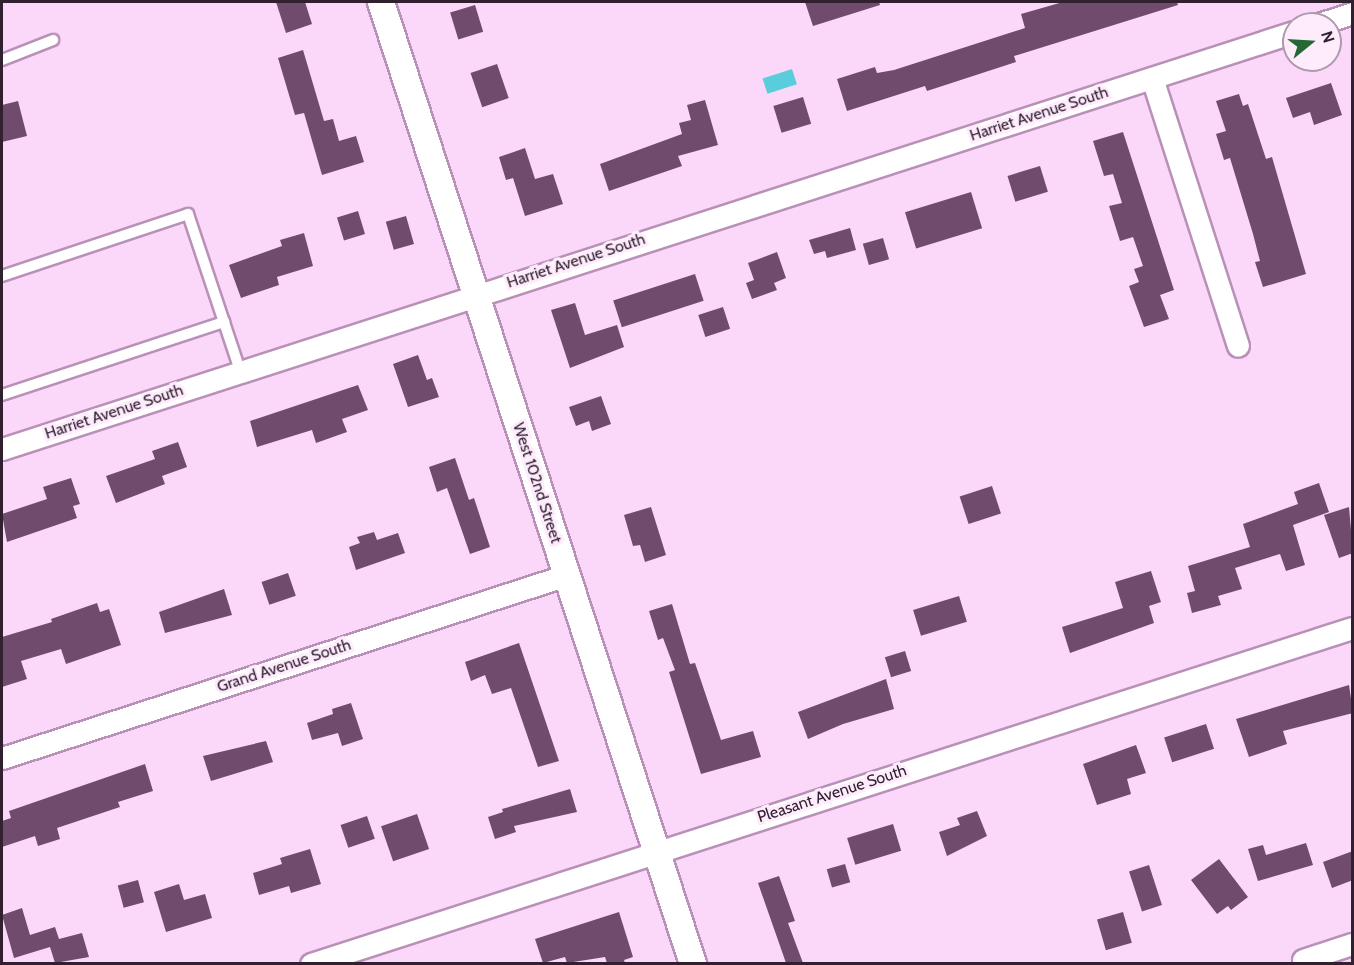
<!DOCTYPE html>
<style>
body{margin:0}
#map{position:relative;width:1354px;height:965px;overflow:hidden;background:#fbd8f9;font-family:Cabin,sans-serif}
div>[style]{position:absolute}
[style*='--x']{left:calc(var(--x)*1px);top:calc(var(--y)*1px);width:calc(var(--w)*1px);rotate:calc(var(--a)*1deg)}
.water>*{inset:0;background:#5acddd;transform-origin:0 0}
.building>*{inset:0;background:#704b6e;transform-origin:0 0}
.roads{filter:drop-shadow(2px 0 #b990b7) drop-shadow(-2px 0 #b990b7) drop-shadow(0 2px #b990b7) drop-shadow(0 -2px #b990b7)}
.service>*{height:10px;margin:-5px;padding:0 5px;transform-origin:5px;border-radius:5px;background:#fff}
.minor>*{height:21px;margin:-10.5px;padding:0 10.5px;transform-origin:10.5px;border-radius:10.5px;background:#fff}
.tertiary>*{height:26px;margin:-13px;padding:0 13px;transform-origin:13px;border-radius:13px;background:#fff}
span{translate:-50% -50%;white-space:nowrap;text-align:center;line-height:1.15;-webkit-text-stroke:6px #feecfc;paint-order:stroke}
.street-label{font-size:16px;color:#312130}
.frame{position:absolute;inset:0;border:3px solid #312130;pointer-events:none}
.north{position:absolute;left:1282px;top:12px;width:60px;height:60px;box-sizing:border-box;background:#feecfc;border:2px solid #ac9baa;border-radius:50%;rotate:72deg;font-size:16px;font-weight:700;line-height:24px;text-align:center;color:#312130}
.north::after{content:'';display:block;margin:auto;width:21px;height:27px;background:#246833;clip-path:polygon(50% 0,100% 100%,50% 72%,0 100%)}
</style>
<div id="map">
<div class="water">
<i style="left:792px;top:69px;width:16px;height:31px;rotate:72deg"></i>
</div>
<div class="building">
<i style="clip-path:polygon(276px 2px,305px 2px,312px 24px,286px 33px)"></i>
<i style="clip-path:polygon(805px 2px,879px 2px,880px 5px,813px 26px)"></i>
<i style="clip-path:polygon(1063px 2px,1177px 2px,1178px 5px,1014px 56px,1016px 62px,927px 91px,925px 86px,847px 111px,837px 79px,875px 67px,877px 73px,894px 70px,1025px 28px,1021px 14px)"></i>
<i style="left:475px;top:5px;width:28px;height:26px;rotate:73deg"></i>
<i style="clip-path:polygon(303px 50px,324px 121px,333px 119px,339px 141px,356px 136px,364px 162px,322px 175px,304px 113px,295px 115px,278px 58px)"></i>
<i style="left:497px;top:64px;width:36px;height:28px;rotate:71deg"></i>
<i style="clip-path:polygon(1331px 83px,1342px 115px,1314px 125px,1310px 112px,1293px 118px,1286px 98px)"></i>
<i style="clip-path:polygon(1239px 94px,1243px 106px,1248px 104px,1266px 159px,1272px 157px,1306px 274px,1263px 287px,1255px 262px,1260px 261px,1253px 234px,1230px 158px,1224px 160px,1216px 134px,1226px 131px,1216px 101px)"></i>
<i style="left:803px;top:97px;width:28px;height:31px;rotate:73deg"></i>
<i style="clip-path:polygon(705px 100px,718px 145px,678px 156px,682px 166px,609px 191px,600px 164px,682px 134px,679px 123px,691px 120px,687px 105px)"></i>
<i style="clip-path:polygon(18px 101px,27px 136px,2px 142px,2px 105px)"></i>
<i style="clip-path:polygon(1123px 132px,1174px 290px,1160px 295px,1169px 319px,1144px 327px,1129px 286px,1139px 282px,1134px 269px,1143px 266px,1133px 237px,1120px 241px,1109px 206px,1122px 203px,1113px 174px,1104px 176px,1093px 141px)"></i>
<i style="clip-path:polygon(525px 148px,535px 179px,553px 174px,563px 204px,525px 216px,513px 178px,506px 180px,499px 157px)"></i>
<i style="left:1040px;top:166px;width:27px;height:34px;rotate:73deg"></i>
<i style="left:971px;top:192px;width:38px;height:69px;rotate:73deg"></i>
<i style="left:358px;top:211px;width:24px;height:22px;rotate:73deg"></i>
<i style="left:406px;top:216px;width:29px;height:21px;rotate:74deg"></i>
<i style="clip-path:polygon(850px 228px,856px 250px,827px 258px,825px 251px,814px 254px,809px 240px)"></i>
<i style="clip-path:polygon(304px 233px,313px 266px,277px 277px,279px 285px,241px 298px,229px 265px,282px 246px,280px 240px)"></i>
<i style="left:883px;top:238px;width:22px;height:21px;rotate:74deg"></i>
<i style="clip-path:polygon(777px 252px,786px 278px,774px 283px,777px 290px,752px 299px,746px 283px,754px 280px,748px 263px)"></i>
<i style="left:695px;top:274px;width:28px;height:86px;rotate:72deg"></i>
<i style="clip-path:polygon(575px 303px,585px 335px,617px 325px,624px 347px,570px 368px,551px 310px)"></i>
<i style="left:723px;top:307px;width:23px;height:26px;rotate:72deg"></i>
<i style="clip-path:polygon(418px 355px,427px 380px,432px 378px,439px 397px,408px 407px,393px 364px)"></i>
<i style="clip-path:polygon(358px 385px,368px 410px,342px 419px,347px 432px,316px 443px,312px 430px,257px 447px,250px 421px)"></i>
<i style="clip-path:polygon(601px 396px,611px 424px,592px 431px,589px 421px,576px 426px,569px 407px)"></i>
<i style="clip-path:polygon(178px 442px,187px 467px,162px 476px,165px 484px,116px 503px,106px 476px,155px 459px,152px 451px)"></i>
<i style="clip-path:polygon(455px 458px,469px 500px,474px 498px,490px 547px,470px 554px,447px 488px,437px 492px,429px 467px)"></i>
<i style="clip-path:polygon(71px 478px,80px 504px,73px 506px,77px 518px,7px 542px,2px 514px,47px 499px,43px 487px)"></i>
<i style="clip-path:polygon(1319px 483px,1329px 512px,1293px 525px,1305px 565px,1286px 571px,1280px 554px,1235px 568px,1242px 589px,1218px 596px,1221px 605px,1192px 613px,1187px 593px,1195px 591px,1188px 566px,1250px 547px,1243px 524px,1298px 504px,1294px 492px)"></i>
<i style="left:992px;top:486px;width:29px;height:34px;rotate:72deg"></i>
<i style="clip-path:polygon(651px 507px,666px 555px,645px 562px,640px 545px,633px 546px,624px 515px)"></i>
<i style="clip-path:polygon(1349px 507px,1353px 553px,1339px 558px,1324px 515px)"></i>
<i style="clip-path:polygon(374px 532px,377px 540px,398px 533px,405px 553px,356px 570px,349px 547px,360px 543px,357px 537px)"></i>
<i style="clip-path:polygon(1151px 571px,1161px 602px,1149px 606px,1154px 623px,1070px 653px,1062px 627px,1123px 608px,1115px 582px)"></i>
<i style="left:288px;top:573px;width:24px;height:28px;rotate:71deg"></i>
<i style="clip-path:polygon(224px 589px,232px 615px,165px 633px,159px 612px)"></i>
<i style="left:959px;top:596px;width:27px;height:48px;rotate:73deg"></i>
<i style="clip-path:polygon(97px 603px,100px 612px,109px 609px,121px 645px,66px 664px,61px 649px,21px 661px,27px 679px,2px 687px,2px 637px,52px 622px,51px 619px)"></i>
<i style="clip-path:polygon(672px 604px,690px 664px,695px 663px,721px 740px,753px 731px,761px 757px,701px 774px,669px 672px,675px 670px,663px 638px,658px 640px,649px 611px)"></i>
<i style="clip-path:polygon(519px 643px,559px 761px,538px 767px,511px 688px,492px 694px,485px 675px,471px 681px,465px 662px)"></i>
<i style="left:905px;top:651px;width:21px;height:21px;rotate:73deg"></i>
<i style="clip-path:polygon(886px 679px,894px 709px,843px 724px,808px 739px,798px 712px)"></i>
<i style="clip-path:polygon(1349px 685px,1353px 713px,1283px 731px,1287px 744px,1249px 757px,1236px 719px)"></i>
<i style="clip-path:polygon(351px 703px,363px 739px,342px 746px,338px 733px,312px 740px,307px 723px,333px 714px,332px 709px)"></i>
<i style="left:1206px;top:724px;width:26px;height:44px;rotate:72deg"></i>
<i style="clip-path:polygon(266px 741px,273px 762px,211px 781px,203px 756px)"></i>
<i style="clip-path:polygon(1136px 745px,1146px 773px,1127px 779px,1131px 794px,1097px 805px,1083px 764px)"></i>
<i style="clip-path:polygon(145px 764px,153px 791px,118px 802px,120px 807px,57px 828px,60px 839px,38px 846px,35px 836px,2px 847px,2px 821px,11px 818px,9px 811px)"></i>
<i style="clip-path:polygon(570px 789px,577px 812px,514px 826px,516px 832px,495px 839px,488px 817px,503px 812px,502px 809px)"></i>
<i style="clip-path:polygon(977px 811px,987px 836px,947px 856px,939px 832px,960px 825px,957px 818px)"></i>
<i style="left:417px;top:814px;width:37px;height:38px;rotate:71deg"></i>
<i style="left:367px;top:816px;width:24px;height:28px;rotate:71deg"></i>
<i style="left:893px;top:824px;width:28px;height:48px;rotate:73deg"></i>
<i style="clip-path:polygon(1306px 843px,1313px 865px,1258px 881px,1248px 849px,1263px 845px,1266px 855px)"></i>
<i style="clip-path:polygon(310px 849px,321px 884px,291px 893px,289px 886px,259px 895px,253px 873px,282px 864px,280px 858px)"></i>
<i style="clip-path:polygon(1353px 851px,1353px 880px,1332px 888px,1323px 862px)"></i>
<i style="clip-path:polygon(1219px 859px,1248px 897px,1231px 910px,1228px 906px,1217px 914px,1191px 880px)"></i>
<i style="left:845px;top:864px;width:19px;height:19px;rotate:74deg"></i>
<i style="left:1149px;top:865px;width:42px;height:21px;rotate:72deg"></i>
<i style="clip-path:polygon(779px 876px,795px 921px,788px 923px,803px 963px,786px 963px,758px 883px)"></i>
<i style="left:138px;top:880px;width:23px;height:21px;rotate:75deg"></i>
<i style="clip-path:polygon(179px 884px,184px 900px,205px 894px,212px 918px,166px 932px,154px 892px)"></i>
<i style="clip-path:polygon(22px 908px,30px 935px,55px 927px,59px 939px,82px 933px,89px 957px,55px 963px,50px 947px,14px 958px,2px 915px)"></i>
<i style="clip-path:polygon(619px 912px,633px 957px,624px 960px,625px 963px,607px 963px,605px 957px,567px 963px,565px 957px,543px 963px,535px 939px)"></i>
<i style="left:1123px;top:912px;width:32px;height:27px;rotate:74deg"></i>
</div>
<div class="roads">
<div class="service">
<i style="--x:2;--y:60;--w:55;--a:-21.4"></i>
<i style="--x:2;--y:276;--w:196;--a:-18.4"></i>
<i style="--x:188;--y:214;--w:164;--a:71.6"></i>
<i style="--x:2;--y:395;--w:234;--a:-18.2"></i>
</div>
<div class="minor">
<i style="--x:1319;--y:24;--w:35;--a:-18"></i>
<i style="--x:1152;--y:78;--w:281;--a:72.2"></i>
<i style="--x:2;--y:449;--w:1358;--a:-17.89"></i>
<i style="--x:2;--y:758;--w:594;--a:-17.95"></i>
<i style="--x:1303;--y:960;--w:52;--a:-18.1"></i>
<i style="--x:311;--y:964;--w:1094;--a:-17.89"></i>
</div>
<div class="tertiary">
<i style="--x:381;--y:2;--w:1011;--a:72.03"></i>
</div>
</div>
<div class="street-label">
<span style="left:1039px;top:114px;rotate:-18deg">Harriet Avenue South</span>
<span style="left:576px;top:261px;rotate:-18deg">Harriet Avenue South</span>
<span style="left:114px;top:412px;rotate:-18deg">Harriet Avenue South</span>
<span style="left:537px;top:483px;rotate:72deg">West 102nd Street</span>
<span style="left:284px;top:666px;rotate:-18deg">Grand Avenue South</span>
<span style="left:832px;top:794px;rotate:-18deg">Pleasant Avenue South</span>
</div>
<div class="frame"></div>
<div class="north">N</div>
</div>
